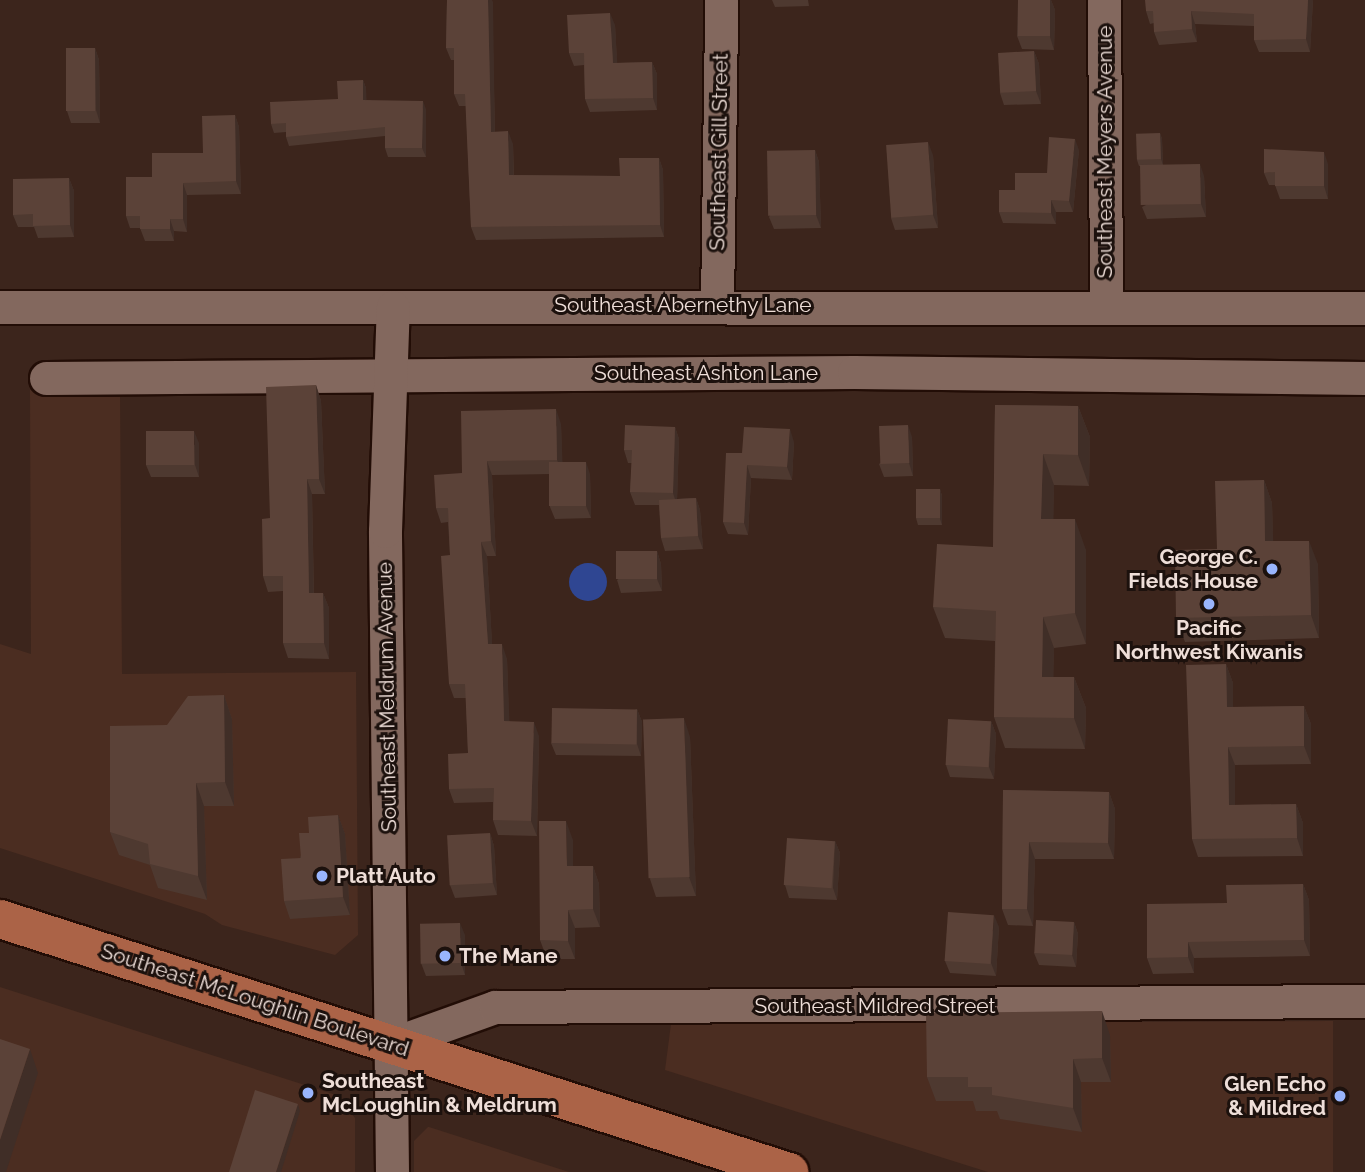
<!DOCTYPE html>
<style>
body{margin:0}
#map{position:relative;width:1365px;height:1172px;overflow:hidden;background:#3c251c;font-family:Raleway,sans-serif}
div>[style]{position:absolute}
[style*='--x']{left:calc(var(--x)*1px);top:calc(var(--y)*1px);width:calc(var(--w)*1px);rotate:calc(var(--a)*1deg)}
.built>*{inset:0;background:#4b2d21}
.water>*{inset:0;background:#2f4692}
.round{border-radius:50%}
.roads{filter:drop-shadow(2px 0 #220d06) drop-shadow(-2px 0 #220d06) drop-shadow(0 2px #220d06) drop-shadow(0 -2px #220d06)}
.minor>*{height:33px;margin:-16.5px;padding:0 16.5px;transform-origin:16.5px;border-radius:16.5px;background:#83685e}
.major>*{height:38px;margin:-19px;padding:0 19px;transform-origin:19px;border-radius:19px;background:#ab6347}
.wall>*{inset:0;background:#4e3930}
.shaded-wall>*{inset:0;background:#402e27}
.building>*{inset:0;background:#5b4238;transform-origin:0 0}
.dots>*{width:19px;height:19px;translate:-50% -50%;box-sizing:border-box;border:4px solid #1c110d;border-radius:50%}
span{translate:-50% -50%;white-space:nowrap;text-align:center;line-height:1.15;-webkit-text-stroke:6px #1c110d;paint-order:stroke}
.street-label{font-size:21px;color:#eeded8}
.poi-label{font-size:21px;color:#eeded8;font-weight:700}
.right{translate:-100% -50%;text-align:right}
.left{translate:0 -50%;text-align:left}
</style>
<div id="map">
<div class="built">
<i style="clip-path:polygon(120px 389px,122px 674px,356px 672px,358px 935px,335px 955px,222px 925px,205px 914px,0 848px,0 644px,31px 654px,30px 390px)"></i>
<i style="clip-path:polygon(0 987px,336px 1095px,355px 1118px,355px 1172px,0 1172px)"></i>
<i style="clip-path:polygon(1333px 1021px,1333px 1172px,988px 1172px,665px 1070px,671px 1024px)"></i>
<i style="clip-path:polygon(428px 1127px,429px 1127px,569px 1172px,414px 1172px,414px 1141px)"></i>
</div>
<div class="water">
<i class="round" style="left:569px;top:563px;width:38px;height:38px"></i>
</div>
<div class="roads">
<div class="minor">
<i style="--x:1104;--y:0;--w:305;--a:89.6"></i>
<i style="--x:717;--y:305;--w:305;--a:-89.2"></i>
<i style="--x:0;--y:307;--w:1365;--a:0.04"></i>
<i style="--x:46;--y:378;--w:808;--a:-0.43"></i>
<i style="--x:854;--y:372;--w:511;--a:0.67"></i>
<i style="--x:392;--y:1044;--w:109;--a:-19.8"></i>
<i style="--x:495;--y:1007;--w:870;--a:-0.4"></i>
<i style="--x:392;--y:1172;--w:641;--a:-90.63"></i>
<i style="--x:385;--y:531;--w:224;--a:-88"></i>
</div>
<div class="major">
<i style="--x:0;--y:919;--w:829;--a:17.78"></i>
</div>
</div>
<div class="wall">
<i style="clip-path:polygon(447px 0,492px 0,495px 132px,513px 144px,514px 175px,620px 176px,659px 158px,663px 170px,664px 237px,476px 240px,471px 227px,466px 106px,459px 106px,454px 94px,454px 60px,451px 60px,446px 48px)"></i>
<i style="clip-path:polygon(772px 0,808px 0,809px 6px,775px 7px)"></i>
<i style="clip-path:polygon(1018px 0,1051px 0,1055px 10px,1054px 50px,1022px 49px,1017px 36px)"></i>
<i style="clip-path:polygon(1313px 0,1310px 52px,1259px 52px,1254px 40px,1254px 26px,1195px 24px,1197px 42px,1159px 45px,1154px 32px,1154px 23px,1150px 24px,1146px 11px)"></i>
<i style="clip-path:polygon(615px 25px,617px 63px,652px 62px,657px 74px,657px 110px,590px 112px,585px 99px,584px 65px,574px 66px,569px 53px)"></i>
<i style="clip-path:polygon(95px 48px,99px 60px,100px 123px,71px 123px,67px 111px)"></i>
<i style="clip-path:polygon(1034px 51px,1039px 64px,1041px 104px,1004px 105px,1000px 93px)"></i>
<i style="clip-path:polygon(363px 80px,366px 88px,366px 100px,426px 109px,426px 157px,388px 157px,385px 148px,385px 136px,289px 146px,286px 137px,286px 132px,274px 133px,271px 124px,338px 99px)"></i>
<i style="clip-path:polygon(235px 115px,239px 127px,241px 194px,187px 195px,187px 232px,174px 231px,174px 241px,145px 241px,140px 228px,130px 228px,126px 216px,152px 177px,203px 153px)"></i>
<i style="clip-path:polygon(1160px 133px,1162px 139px,1163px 165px,1139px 166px,1137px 160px)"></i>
<i style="clip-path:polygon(815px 150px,819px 162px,821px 228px,774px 229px,769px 217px)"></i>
<i style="clip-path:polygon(1079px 150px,1073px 212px,1056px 212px,1056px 224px,1003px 223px,999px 212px,1015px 190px,1047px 173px)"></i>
<i style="clip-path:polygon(933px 155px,938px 228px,895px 230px,891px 218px)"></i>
<i style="clip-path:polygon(1328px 164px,1328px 199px,1280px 199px,1275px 185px,1269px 185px,1264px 173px)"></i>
<i style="clip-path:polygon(1204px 176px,1206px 217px,1147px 219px,1142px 207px)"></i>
<i style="clip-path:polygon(69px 178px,74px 191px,74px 237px,38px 238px,34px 227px,18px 227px,13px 215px)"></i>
<i style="clip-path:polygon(316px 385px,321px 401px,325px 494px,312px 494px,314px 593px,323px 593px,329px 608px,329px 659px,288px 658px,283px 643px,283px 591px,268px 592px,263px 576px,270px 518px)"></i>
<i style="clip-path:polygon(995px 405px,1078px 406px,1090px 437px,1089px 486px,1054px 485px,1053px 519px,1086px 550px,1086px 644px,1054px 648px,1053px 677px,1074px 677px,1086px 708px,1085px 749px,1005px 748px,994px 717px,995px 641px,945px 638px,933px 607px,993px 547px)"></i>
<i style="clip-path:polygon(561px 424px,562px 462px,590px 474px,591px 518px,555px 519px,550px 507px,550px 474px,492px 475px,496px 556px,487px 556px,492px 644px,507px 659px,509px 721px,539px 736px,537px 836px,498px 835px,493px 820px,493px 802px,454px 803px,449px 789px,468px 753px,466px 698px,454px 698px,449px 684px,450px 555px,448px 522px,441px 523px,436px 508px,462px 473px)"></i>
<i style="clip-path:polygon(675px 427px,679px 439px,677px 499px,696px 498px,700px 510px,703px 549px,665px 551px,661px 538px,659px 505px,635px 505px,630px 492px,632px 463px,628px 463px,624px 450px)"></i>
<i style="clip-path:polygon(912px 437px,913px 476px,884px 477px,879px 464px)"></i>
<i style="clip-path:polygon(794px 442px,792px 480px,751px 478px,748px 535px,728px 534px,723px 522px,742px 453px)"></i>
<i style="clip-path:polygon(199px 443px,199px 477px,151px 477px,146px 465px)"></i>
<i style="clip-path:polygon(1264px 480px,1272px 503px,1273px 541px,1318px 564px,1319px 638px,1185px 642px,1176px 618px,1217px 549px)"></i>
<i style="clip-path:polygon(940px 489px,942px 496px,942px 525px,918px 525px,916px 518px)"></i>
<i style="clip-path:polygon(657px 551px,661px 564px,662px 591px,621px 593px,617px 580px)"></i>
<i style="clip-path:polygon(1226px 664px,1233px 683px,1233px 707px,1304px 706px,1311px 724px,1311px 764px,1235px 765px,1235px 805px,1296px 804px,1303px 823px,1303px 856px,1198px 857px,1192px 839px)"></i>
<i style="clip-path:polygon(224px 695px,232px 719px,234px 806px,204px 806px,207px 900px,158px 888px,150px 865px,119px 855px,110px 832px,167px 725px)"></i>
<i style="clip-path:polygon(637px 709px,642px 722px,641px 756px,556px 755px,551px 743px)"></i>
<i style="clip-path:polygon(991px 721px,996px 734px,994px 779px,950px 777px,946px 765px)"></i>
<i style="clip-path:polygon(690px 737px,696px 896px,656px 897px,650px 879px)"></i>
<i style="clip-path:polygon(1003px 790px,1109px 792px,1115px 809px,1114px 859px,1035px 859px,1033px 926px,1008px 925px,1002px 909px)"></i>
<i style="clip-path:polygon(338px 815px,345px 834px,350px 915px,290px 919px,284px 901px,309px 833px)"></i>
<i style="clip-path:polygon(490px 833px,494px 846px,497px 895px,455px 898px,450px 885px)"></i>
<i style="clip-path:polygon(573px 840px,573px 866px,593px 866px,599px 884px,600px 927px,575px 928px,575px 959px,547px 959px,540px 940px)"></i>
<i style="clip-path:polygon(835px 841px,840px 853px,837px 900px,789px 898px,785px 885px)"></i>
<i style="clip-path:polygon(1303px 884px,1309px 900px,1310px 956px,1194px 958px,1194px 973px,1153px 974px,1147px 958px,1227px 903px)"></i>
<i style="clip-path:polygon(1074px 922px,1078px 934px,1076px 967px,1039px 965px,1034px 953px)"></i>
<i style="clip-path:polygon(999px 927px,996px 976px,950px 973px,945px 961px)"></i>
<i style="clip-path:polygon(465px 935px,465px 975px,426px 976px,421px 963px)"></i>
<i style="clip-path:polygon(1110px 1035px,1111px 1082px,1081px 1082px,1082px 1132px,1000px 1119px,997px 1111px,976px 1111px,973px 1101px,936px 1101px,927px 1077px)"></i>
</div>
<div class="shaded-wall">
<i style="clip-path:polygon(488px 0,492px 0,493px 2px,495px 144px,491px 132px)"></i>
<i style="clip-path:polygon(1050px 0,1051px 0,1055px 10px,1054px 50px,1050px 37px)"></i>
<i style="clip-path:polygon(1308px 0,1313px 0,1310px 52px,1306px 39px)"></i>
<i style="clip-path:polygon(1191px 11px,1195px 24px,1197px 42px,1192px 29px)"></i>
<i style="clip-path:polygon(610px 13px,615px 25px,618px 75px,613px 63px)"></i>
<i style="clip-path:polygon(95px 48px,99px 60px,100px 123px,96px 110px)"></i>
<i style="clip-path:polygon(1034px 51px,1039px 64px,1041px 104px,1036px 91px)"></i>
<i style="clip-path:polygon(652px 62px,657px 74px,657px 110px,653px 98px)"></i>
<i style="clip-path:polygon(363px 80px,366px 88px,367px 109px,363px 100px)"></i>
<i style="clip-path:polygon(423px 101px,426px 109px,426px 157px,422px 148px)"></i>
<i style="clip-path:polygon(235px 115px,239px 127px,241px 194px,236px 181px)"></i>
<i style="clip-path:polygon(508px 131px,513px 144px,514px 188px,509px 175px)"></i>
<i style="clip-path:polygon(1160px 133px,1162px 139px,1163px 165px,1161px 159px)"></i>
<i style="clip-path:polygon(1075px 139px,1079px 150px,1073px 212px,1069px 201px)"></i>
<i style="clip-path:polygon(928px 142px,933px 155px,938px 228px,933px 215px)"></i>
<i style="clip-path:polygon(815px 150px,819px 162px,821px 228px,816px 215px)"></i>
<i style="clip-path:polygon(1324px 152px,1328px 164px,1328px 199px,1324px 186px)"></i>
<i style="clip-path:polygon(659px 158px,663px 170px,664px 237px,660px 225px)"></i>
<i style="clip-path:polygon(1200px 164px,1204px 176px,1206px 217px,1201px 204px)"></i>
<i style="clip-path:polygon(69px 178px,74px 191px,74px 237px,70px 225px)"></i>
<i style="clip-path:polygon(183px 183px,187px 195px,187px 232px,183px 219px)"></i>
<i style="clip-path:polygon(1051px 200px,1056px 212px,1056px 224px,1051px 213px)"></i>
<i style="clip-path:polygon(170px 219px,174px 231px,174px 241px,170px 229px)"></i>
<i style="clip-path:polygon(316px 385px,321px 401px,325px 494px,319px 479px)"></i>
<i style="clip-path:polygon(1078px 406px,1090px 437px,1089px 486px,1078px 455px)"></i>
<i style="clip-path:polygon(556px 409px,561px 424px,563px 474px,557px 460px)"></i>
<i style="clip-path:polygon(908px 425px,912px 437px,913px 476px,909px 463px)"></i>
<i style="clip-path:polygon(675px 427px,679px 439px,677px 506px,673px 493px)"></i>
<i style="clip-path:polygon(790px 429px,794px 442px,792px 480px,787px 467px)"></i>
<i style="clip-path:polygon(194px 431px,199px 443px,199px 477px,195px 465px)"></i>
<i style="clip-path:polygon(1043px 454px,1054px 485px,1053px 550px,1041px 519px)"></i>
<i style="clip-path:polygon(487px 461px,492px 475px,496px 556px,491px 541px)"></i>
<i style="clip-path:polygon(586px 462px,590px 474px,591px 518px,586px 506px)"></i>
<i style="clip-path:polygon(747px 465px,751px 478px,748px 535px,744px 523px)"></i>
<i style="clip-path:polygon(307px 479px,312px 494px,314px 608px,309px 593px)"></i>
<i style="clip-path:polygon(1264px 480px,1272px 503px,1274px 565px,1265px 541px)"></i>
<i style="clip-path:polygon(940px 489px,942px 496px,942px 525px,940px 519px)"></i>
<i style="clip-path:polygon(696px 498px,700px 510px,703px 549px,698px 536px)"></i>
<i style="clip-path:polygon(1075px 519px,1086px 550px,1086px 644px,1075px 613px)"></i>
<i style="clip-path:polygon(1309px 541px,1318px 564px,1319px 638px,1311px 615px)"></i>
<i style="clip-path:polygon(481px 542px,487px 556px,493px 659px,488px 644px)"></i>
<i style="clip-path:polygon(657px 551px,661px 564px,662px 591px,657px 579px)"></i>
<i style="clip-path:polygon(323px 593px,329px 608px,329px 659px,324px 643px)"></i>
<i style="clip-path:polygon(1043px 617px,1054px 648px,1053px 708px,1042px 677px)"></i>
<i style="clip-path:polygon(502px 644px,507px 659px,510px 735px,504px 721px)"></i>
<i style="clip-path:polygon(1226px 664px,1233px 683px,1233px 725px,1227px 707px)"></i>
<i style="clip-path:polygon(1074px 677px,1086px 708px,1085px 749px,1074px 718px)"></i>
<i style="clip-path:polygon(224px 695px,232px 719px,234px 806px,225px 782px)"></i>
<i style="clip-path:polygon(1304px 706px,1311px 724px,1311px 764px,1304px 746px)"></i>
<i style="clip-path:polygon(637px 709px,642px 722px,641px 756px,637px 744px)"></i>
<i style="clip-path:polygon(684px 718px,690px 737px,696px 896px,689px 877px)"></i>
<i style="clip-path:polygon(991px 721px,996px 734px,994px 779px,989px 767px)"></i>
<i style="clip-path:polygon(534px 722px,539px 736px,537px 836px,531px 821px)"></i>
<i style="clip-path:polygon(1228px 747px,1235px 765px,1235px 823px,1229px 805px)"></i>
<i style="clip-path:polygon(196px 783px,204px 806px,207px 900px,198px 876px)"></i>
<i style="clip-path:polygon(1109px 792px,1115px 809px,1114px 859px,1108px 843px)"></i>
<i style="clip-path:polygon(1296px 804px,1303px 823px,1303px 856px,1297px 838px)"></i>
<i style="clip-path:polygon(338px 815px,345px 834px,350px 915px,343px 897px)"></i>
<i style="clip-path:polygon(566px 821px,573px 840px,573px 884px,567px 866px)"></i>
<i style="clip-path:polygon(490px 833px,494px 846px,497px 895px,493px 883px)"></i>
<i style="clip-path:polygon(835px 841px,840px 853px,837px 900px,833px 888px)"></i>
<i style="clip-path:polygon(1029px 842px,1035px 859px,1033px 926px,1027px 909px)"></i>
<i style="clip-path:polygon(593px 866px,599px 884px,600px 927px,593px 909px)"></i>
<i style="clip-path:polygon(1303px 884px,1309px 900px,1310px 956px,1304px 940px)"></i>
<i style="clip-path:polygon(568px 910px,575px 928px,575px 959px,568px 941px)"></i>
<i style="clip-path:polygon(994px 915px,999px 927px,996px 976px,991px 963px)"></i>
<i style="clip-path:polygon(1074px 922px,1078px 934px,1076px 967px,1072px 955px)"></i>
<i style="clip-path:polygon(460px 923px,465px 935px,465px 975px,461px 963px)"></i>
<i style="clip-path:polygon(1188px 942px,1194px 958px,1194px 973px,1188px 957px)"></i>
<i style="clip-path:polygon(1102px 1011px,1110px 1035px,1111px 1082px,1102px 1058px)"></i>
<i style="clip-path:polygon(30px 1049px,38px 1073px,6px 1172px,0 1172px,0 1140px)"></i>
<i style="clip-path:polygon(1073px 1059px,1081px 1082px,1082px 1132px,1073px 1108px)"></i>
<i style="clip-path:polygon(298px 1104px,300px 1111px,281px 1172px,276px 1172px)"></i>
</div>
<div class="building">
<i style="clip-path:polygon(447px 0,488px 0,491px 132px,508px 131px,509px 175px,620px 176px,619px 158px,659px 158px,660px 225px,471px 227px,465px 94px,454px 94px,454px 48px,446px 48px)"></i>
<i style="left:1018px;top:0;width:32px;height:36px"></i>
<i style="clip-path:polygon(1145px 0,1308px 0,1306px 39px,1254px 40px,1254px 14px,1191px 11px,1192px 29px,1154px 32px,1153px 11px,1146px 11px)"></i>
<i style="clip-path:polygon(610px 13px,613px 63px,652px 62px,653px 98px,585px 99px,584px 53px,569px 53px,567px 15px)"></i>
<i style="left:66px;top:48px;width:29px;height:63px"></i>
<i style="left:1034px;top:51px;width:40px;height:36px;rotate:87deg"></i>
<i style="clip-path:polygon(363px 80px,363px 100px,423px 101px,422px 148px,385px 148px,385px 127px,286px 137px,286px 123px,271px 124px,270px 102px,338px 99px,337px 81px)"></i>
<i style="clip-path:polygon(235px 115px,236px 181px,183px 183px,183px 219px,170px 219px,170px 229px,140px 229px,140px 216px,126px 216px,126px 177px,152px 177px,152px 153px,203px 153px,202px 116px)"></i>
<i style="left:1160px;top:133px;width:26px;height:24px;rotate:88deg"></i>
<i style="clip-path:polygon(1049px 137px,1075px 139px,1069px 201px,1051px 200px,1051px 213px,999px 212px,999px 190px,1015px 190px,1015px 173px,1047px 173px)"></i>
<i style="left:928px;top:142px;width:73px;height:42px;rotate:86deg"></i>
<i style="clip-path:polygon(1264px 149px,1324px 152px,1324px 186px,1275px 186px,1275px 172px,1264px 173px)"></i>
<i style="left:815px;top:150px;width:65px;height:48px;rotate:89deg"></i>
<i style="left:1200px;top:164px;width:40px;height:60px;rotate:89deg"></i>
<i style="clip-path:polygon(69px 178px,70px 225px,33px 226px,33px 214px,13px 215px,13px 179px)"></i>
<i style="clip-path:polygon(316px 385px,319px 479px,307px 479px,309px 593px,323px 593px,324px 643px,283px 643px,283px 576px,263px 576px,262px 519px,270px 518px,266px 387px)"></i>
<i style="clip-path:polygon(995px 405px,1078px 406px,1078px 455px,1043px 454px,1041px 519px,1075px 519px,1075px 613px,1043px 617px,1042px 677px,1074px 677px,1074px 718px,994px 717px,996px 611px,933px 607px,937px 544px,993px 547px)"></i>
<i style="clip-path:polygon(556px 409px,557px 460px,487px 461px,491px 541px,481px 542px,488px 644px,502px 644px,504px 721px,534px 722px,531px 821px,493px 820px,494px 788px,449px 789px,448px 754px,468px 753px,465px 684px,449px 684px,441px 556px,450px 555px,448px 508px,436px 508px,434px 475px,462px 473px,461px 411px)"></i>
<i style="clip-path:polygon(625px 425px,675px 427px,673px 493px,630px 492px,632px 450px,624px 450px)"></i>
<i style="left:908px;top:425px;width:38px;height:29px;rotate:88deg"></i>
<i style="clip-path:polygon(744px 427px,790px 429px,787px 467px,747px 465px,744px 523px,723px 522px,726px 453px,742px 453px)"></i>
<i style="left:146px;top:431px;width:48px;height:34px"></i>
<i style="left:586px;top:462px;width:44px;height:37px;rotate:90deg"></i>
<i style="clip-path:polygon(1264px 480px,1265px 541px,1309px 541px,1311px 615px,1176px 618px,1175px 550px,1217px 549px,1215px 481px)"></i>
<i style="left:916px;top:489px;width:24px;height:29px"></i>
<i style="left:696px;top:498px;width:38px;height:37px;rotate:87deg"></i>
<i style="left:657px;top:551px;width:28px;height:41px;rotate:90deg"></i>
<i style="clip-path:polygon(1226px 664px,1227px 707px,1304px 706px,1304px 746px,1228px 747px,1229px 805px,1296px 804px,1297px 838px,1192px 839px,1186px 665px)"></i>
<i style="clip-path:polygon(224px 695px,225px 782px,196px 783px,198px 876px,150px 864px,148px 844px,110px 832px,110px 726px,167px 725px,188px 696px)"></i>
<i style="left:552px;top:708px;width:85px;height:35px;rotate:1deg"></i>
<i style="left:684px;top:718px;width:159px;height:41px;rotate:88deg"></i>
<i style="left:948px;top:719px;width:43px;height:46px;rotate:3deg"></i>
<i style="clip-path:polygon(1003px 790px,1109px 792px,1108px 843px,1029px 842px,1027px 909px,1002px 909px)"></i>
<i style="clip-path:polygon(338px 815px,343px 897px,284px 901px,281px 859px,301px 858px,299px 833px,309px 833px,308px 817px)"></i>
<i style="clip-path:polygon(539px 821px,566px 821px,567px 866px,593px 866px,593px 909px,568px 910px,568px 941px,540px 940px)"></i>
<i style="left:490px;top:833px;width:50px;height:43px;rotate:87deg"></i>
<i style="left:787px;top:838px;width:48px;height:47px;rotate:4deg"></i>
<i style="clip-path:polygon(1303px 884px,1304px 940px,1188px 942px,1188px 957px,1147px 958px,1147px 904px,1227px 903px,1226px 885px)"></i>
<i style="left:948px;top:912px;width:46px;height:49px;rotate:4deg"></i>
<i style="left:1036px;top:920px;width:38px;height:33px;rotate:3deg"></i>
<i style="left:460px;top:923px;width:40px;height:40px;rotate:89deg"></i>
<i style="clip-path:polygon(1102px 1011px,1102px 1058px,1073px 1059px,1073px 1108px,992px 1095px,992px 1087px,968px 1087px,968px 1077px,927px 1077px,926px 1013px)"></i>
<i style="clip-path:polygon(0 1039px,30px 1049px,0 1140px)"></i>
<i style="clip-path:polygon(255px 1090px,298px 1104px,276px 1172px,229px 1172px)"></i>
</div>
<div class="dots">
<i style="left:1272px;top:569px;background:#99b5fd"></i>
<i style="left:1209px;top:604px;background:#99b5fd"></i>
<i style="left:322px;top:876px;background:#99b5fd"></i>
<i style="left:445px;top:956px;background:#99b5fd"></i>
<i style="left:308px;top:1093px;background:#99b5fd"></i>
<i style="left:1340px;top:1096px;background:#99b5fd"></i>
</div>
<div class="street-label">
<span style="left:719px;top:152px;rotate:-89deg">Southeast Gill Street</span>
<span style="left:1105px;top:152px;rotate:-90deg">Southeast Meyers Avenue</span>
<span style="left:683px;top:305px">Southeast Abernethy Lane</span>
<span style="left:706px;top:373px">Southeast Ashton Lane</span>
<span style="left:387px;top:697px;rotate:-91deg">Southeast Meldrum Avenue</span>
<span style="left:255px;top:1000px;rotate:18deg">Southeast McLoughlin Boulevard</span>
<span style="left:875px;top:1006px">Southeast Mildred Street</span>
</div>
<div class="poi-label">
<span class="right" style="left:1258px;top:569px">George C.<br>Fields House</span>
<span style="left:1209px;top:640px">Pacific<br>Northwest Kiwanis</span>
<span class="left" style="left:336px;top:876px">Platt Auto</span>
<span class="left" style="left:459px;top:956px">The Mane</span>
<span class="left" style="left:322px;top:1093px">Southeast<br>McLoughlin &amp; Meldrum</span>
<span class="right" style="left:1326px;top:1096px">Glen Echo<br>&amp; Mildred</span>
</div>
</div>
